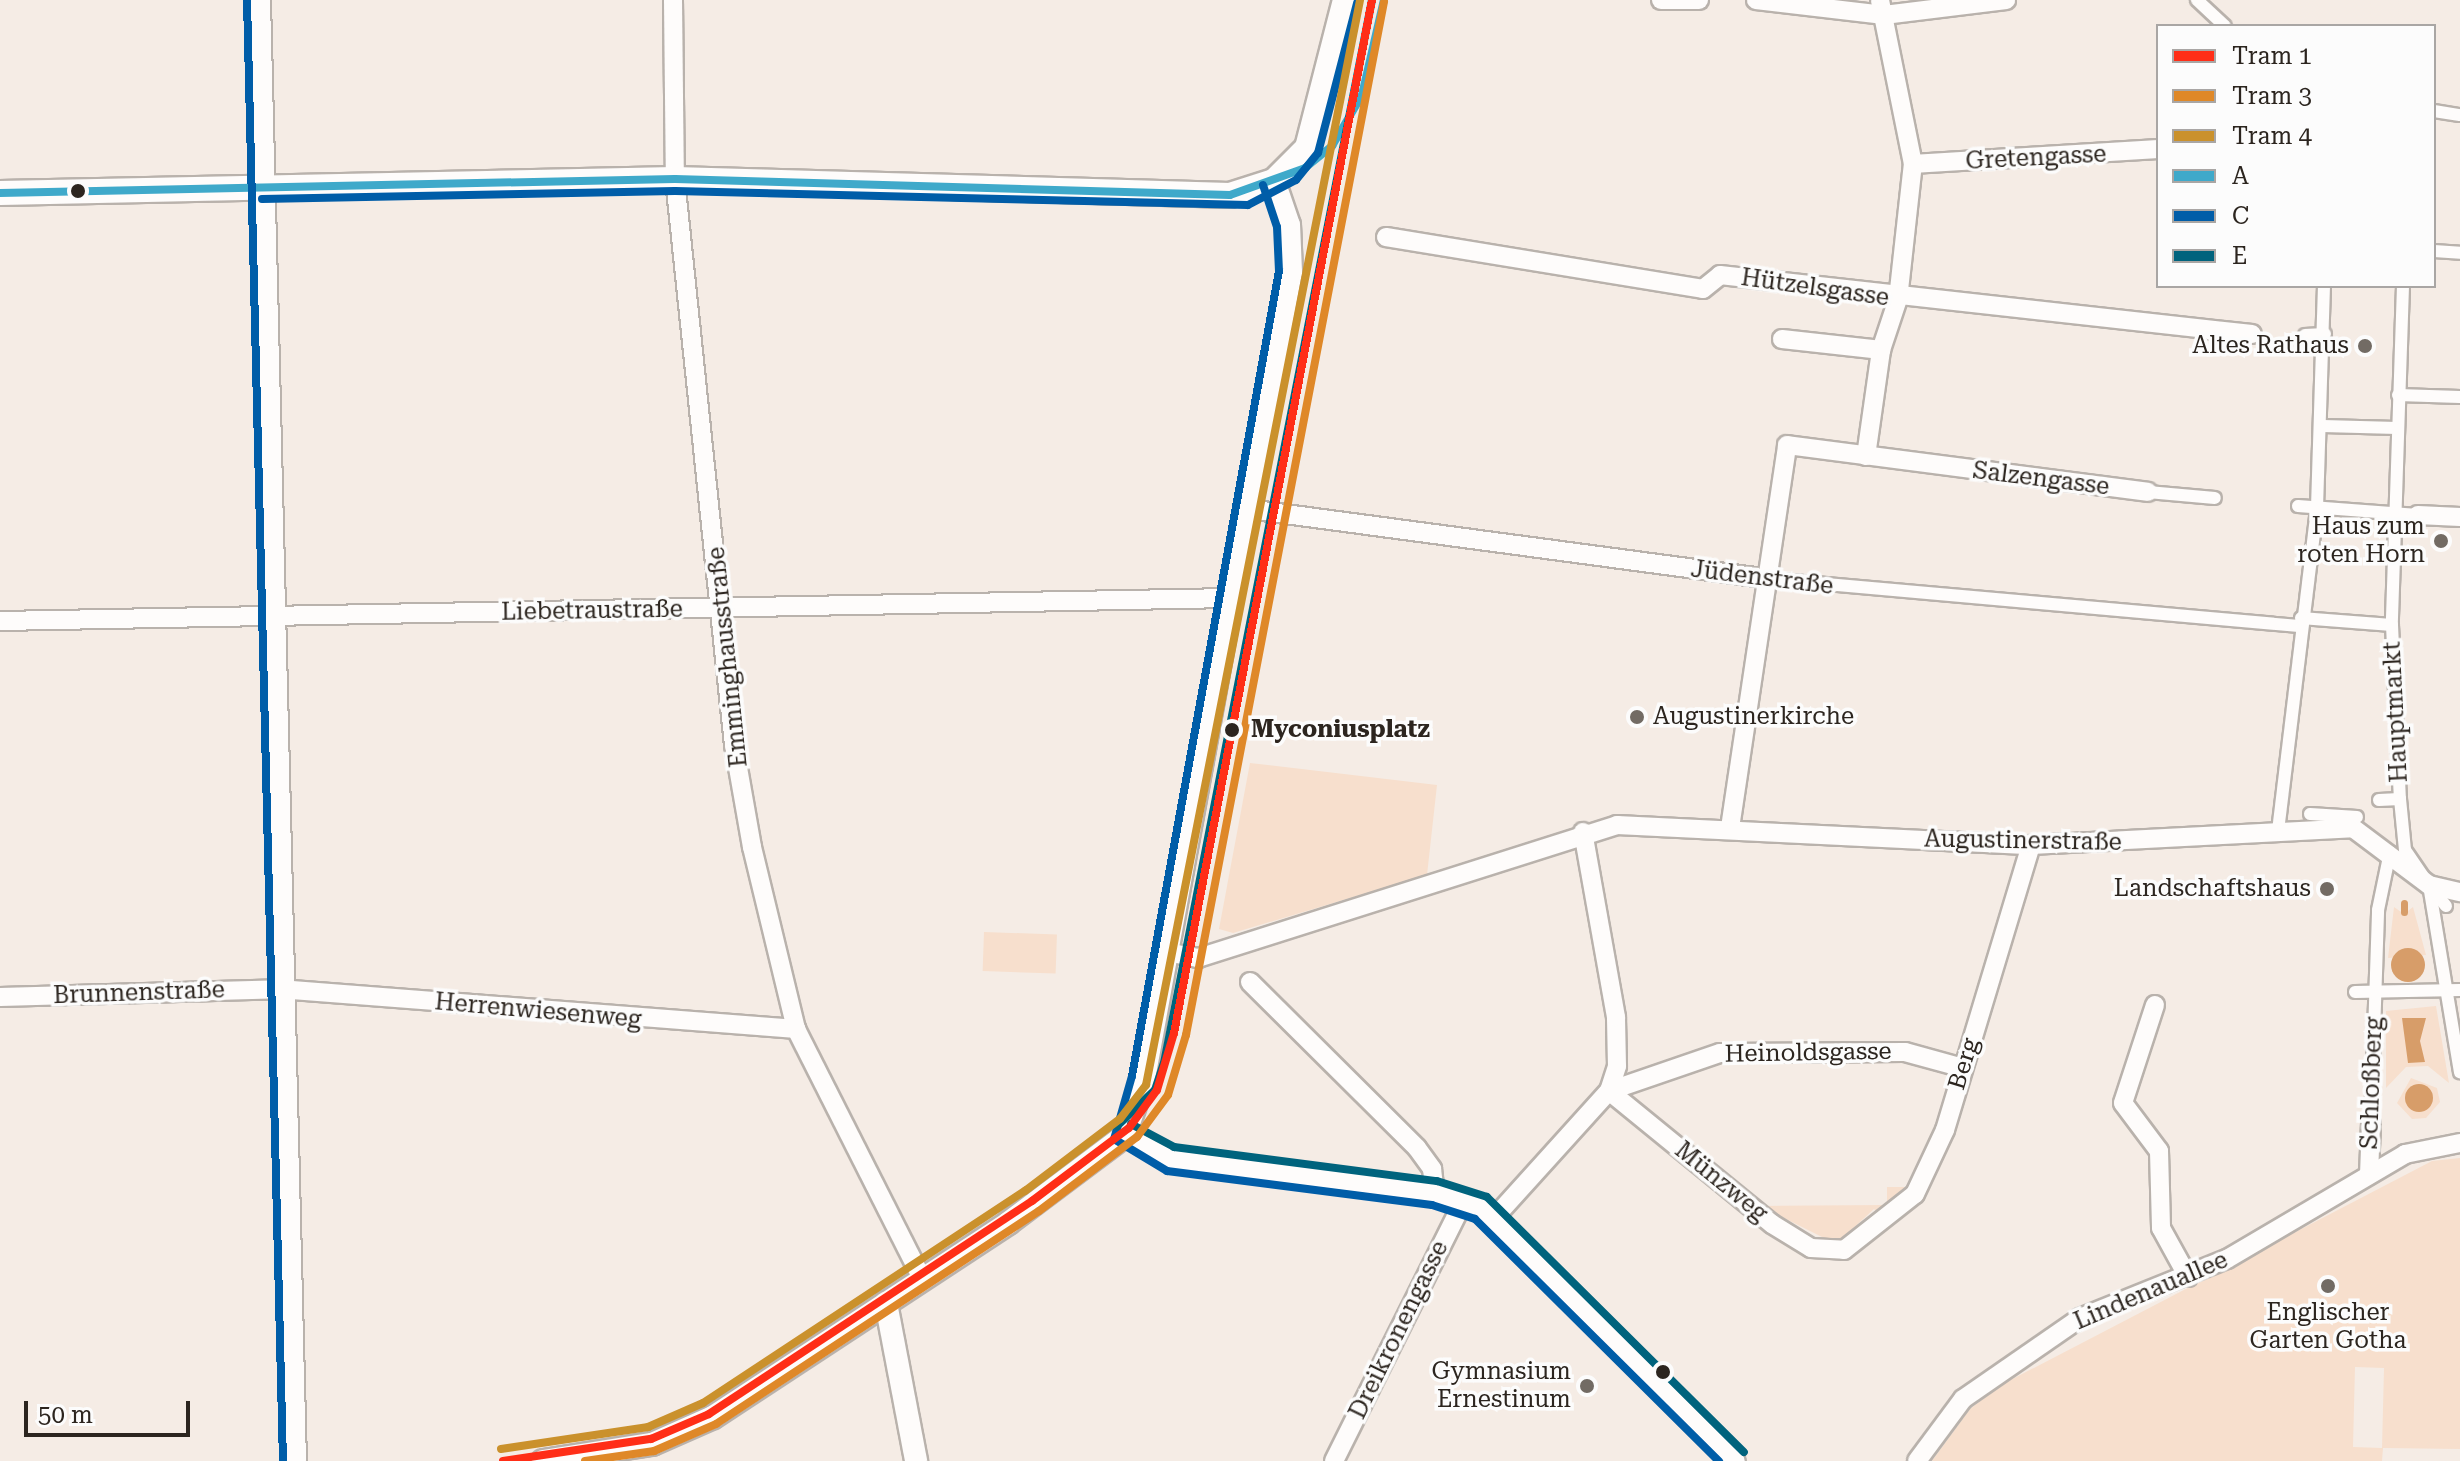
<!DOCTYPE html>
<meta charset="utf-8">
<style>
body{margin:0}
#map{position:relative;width:2460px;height:1461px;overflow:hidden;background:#f5ece5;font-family:"Roboto Serif",serif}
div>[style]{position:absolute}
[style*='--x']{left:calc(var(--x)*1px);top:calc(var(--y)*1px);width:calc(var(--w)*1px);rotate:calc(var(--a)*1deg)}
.green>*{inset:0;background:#f7dfcd;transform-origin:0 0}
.water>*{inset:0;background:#d79d69}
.round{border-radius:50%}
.stream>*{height:7px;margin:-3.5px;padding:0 3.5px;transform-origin:3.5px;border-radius:3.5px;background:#d79d69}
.roads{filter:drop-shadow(2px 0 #b9b2ac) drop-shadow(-2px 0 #b9b2ac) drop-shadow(0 2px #b9b2ac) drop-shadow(0 -2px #b9b2ac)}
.pedestrian>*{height:12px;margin:-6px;padding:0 6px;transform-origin:6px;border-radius:6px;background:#fefcfb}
.minor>*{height:18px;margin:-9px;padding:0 9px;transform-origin:9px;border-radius:9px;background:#fefcfb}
.tertiary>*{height:22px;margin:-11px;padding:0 11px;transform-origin:11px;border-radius:11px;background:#fefcfb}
.secondary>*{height:24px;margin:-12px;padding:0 12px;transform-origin:12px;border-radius:12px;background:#fefcfb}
.bus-1>*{height:8px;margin:-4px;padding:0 4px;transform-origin:4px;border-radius:4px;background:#3fa9ca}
.bus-2>*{height:8px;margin:-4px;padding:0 4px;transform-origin:4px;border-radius:4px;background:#005da8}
.bus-3>*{height:8px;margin:-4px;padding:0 4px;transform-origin:4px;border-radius:4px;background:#00637d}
.tram-1>*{height:8px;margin:-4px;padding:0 4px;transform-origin:4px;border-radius:4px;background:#ff2e17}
.tram-2>*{height:8px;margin:-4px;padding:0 4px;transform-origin:4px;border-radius:4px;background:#df8828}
.tram-3>*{height:8px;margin:-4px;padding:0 4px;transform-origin:4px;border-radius:4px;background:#ca912c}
.dots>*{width:22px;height:22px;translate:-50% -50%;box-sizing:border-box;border:4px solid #fcfcfc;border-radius:50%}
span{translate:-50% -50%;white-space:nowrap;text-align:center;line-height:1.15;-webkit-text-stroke:7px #fcfcfc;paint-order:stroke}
.street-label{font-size:24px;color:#2c251f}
.poi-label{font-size:24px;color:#2c251f}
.right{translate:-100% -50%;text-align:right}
.left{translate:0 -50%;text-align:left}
.stop-label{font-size:24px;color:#2c251f;font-weight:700}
.legend{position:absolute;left:2156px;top:24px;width:280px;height:264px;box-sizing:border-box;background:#fcfcfc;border:2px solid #a9a6a4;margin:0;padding:10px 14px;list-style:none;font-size:24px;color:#2c251f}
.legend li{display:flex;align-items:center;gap:16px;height:40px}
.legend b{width:40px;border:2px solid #a9a6a4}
.scale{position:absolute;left:24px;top:1401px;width:166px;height:36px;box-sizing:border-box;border:4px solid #2c251f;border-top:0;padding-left:10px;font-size:24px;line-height:28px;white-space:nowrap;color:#2c251f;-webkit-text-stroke:6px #fcfcfc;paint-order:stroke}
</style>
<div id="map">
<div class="green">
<i style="clip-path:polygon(1250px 763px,1437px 785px,1427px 875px,1233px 933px,1219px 929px)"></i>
<i style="clip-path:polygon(2394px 907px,2404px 914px,2413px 907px,2426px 955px,2388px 958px)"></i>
<i style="left:984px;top:932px;width:73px;height:39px;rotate:2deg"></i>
<i style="clip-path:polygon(2436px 1006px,2449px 1083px,2428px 1066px,2406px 1067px,2386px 1088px,2386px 1011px)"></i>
<i style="clip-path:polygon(evenodd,2411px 1078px,2437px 1088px,2440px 1102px,2426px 1118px,2412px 1119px,2397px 1103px,2411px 1078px,2416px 1084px,2432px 1094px,2422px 1112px,2405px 1101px,2416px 1084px)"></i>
<i style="clip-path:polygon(evenodd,2460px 1158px,2460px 1449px,2383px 1448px,2382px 1461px,1932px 1461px,1970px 1409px,2001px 1385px,2432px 1161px,2460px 1158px,2355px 1367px,2384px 1368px,2382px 1448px,2353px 1447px,2355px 1367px)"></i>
<i style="clip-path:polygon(1887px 1187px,1906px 1187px,1891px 1208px,1881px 1216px,1874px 1209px,1836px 1244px,1760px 1206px,1887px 1205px)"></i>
</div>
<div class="water">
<i class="round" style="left:2391px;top:948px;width:34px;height:34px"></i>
<i style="clip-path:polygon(2402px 1018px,2426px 1018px,2420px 1041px,2425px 1062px,2408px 1063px)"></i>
<i class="round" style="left:2405px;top:1084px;width:28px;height:28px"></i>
</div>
<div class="stream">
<i style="--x:2404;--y:903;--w:9;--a:90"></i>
</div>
<div class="roads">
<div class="pedestrian">
<i style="--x:2197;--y:0;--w:38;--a:43"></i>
<i style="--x:2434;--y:111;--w:26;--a:9"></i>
<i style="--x:2434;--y:251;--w:26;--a:4"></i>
<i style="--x:2403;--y:286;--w:339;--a:91.9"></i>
<i style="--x:2392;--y:625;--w:174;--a:87.4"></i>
<i style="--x:2400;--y:799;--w:51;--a:84.4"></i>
<i style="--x:2405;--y:850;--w:42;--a:55.6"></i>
<i style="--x:2429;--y:885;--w:190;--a:80.6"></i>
<i style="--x:2305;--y:335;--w:20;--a:-3"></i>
<i style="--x:2398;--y:395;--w:62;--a:1.8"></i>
<i style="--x:2323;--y:426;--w:74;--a:1.5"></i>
<i style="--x:2148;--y:492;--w:67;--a:5.1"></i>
<i style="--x:2298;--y:506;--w:120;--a:4.3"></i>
<i style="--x:1770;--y:579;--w:531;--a:5.08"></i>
<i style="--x:2301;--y:618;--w:91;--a:4.4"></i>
<i style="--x:2379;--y:800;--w:21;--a:-3"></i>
<i style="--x:2310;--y:814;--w:47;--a:3.7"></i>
<i style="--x:2278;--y:831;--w:325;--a:-83.1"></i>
<i style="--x:2317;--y:508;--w:222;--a:-88.2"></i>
<i style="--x:2429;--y:885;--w:27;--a:51"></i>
<i style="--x:2355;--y:992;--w:105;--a:-1.1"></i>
<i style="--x:2371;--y:1124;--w:214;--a:-88.1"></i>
<i style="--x:2378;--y:910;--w:59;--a:-78.3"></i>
</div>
<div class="minor">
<i style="--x:673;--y:0;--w:179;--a:89.4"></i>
<i style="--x:675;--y:179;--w:569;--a:84.05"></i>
<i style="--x:734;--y:745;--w:104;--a:80"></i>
<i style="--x:752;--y:847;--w:187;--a:76.4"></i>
<i style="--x:796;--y:1029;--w:281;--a:63.2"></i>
<i style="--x:1661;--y:0;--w:38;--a:0"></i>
<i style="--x:1756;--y:0;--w:129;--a:6.7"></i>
<i style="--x:1884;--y:15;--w:123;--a:-7"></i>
<i style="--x:1913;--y:164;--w:245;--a:-3.5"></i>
<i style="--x:1386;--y:237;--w:321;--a:9.3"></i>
<i style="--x:1703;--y:289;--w:22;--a:-39"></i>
<i style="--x:1720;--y:275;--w:535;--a:6.33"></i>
<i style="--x:1782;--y:339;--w:100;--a:6.3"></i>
<i style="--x:1866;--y:456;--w:107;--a:-81.9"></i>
<i style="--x:1881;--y:350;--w:54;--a:-71.6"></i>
<i style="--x:1898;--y:299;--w:136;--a:-83.7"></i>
<i style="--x:1913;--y:164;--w:167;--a:-101.4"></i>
<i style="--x:1248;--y:509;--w:527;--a:7.64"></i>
<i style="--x:2418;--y:515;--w:42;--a:2.7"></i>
<i style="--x:0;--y:621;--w:1232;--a:-1.07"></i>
<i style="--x:1730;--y:828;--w:387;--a:-81.5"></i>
<i style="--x:1787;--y:445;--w:364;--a:7.4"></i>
<i style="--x:1167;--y:952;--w:32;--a:11"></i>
<i style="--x:1198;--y:958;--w:440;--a:-17.6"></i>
<i style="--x:1617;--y:825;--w:414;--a:2.8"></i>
<i style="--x:2031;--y:845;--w:322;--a:-3"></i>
<i style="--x:2353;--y:828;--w:95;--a:36.9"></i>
<i style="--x:2429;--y:885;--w:32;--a:13"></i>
<i style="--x:1250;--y:982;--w:235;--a:44.8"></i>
<i style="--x:1417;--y:1148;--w:26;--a:54"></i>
<i style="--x:1432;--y:1169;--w:24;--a:83"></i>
<i style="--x:0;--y:997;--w:279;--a:-1.6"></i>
<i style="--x:279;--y:989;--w:519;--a:4.42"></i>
<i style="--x:2155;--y:1005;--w:103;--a:108.1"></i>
<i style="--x:2123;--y:1103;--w:60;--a:53.1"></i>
<i style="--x:2159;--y:1151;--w:77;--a:88.5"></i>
<i style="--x:2161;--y:1228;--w:56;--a:61.1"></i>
<i style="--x:1609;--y:1091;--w:210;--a:39.2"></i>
<i style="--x:1772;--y:1224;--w:46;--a:31.6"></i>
<i style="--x:1811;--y:1248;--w:33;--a:3"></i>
<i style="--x:1844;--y:1250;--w:90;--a:-38.3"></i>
<i style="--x:1915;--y:1194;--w:71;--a:-64.9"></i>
<i style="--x:1945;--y:1130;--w:298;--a:-73.2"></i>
<i style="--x:1609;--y:1091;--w:117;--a:-18.9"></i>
<i style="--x:1720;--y:1053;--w:185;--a:-0.3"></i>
<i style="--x:1905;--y:1052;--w:60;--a:15.4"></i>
<i style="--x:1125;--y:1135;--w:51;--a:28.1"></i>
<i style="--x:1170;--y:1159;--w:267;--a:7.3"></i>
<i style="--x:1435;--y:1193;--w:48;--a:18.1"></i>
<i style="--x:1481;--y:1208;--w:359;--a:44.8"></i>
<i style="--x:2369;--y:1175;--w:51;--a:-87.8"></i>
<i style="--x:1495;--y:1217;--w:170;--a:-47.9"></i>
<i style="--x:1609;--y:1091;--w:26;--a:-72"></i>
<i style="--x:1617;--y:1066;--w:49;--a:-91.2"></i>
<i style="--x:1616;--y:1017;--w:188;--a:-100.1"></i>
<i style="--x:1334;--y:1461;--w:292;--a:-63.5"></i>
<i style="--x:1917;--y:1461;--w:77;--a:-53.4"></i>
<i style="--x:1963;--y:1399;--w:142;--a:-34.7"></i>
<i style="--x:2080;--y:1318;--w:158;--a:-21.9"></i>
<i style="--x:2227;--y:1259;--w:207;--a:-30.5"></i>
<i style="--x:2405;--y:1154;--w:56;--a:-11.3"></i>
</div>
<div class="tertiary">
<i style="--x:259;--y:0;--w:1461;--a:88.59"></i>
<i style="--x:886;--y:1303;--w:161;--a:79.2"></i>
<i style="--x:543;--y:1461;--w:110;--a:-8.9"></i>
<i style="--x:652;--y:1444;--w:67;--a:-23.9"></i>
<i style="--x:713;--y:1417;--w:353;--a:-33.3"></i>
<i style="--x:1008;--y:1223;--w:146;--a:-36.9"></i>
<i style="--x:1125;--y:1135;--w:59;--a:-71.3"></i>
<i style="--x:1144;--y:1079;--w:820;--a:-79.68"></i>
<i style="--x:1291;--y:272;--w:47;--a:-92.4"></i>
<i style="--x:1289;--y:225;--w:46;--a:-108.8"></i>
</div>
<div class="secondary">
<i style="--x:0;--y:193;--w:675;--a:-1.19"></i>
<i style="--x:675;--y:179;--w:555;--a:1.65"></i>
<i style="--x:1230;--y:195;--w:46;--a:-17.7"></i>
<i style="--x:1274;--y:181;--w:47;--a:-45"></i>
<i style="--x:1307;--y:148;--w:153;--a:-75.6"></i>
</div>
</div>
<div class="bus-1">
<i style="--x:0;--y:193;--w:675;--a:-1.19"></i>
<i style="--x:675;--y:179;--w:555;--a:1.65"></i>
<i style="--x:1230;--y:195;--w:80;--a:-19.8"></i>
<i style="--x:1305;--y:168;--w:35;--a:-39"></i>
<i style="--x:1332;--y:146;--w:59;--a:-59.5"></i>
<i style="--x:1362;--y:95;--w:98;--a:-77"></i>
</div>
<div class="bus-2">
<i style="--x:247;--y:0;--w:1461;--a:88.59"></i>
<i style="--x:1263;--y:185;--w:44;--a:71.6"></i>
<i style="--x:1277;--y:227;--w:44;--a:87.4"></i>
<i style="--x:1279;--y:271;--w:818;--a:100.35"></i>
<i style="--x:1132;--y:1076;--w:66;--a:105.9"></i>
<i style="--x:1114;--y:1139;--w:62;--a:31.1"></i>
<i style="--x:1167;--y:1171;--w:267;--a:7.3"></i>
<i style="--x:1432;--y:1205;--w:45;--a:18"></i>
<i style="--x:1475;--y:1219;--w:344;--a:44.8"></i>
<i style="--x:262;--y:199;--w:413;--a:-1.1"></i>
<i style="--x:675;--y:191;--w:573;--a:1.4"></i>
<i style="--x:1248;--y:205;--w:54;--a:-27.5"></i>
<i style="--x:1296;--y:180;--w:35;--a:-51"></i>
<i style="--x:1318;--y:153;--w:155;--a:-75.4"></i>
</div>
<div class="bus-3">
<i style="--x:1131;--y:1124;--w:49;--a:28.1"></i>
<i style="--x:1174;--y:1147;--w:265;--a:7.4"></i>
<i style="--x:1437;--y:1181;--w:52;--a:17.7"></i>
<i style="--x:1487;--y:1197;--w:362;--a:44.8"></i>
<i style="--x:1117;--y:1126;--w:52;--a:-43.5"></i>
<i style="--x:1155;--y:1090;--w:28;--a:-72"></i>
<i style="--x:1164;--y:1063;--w:1083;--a:-78.93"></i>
</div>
<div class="tram-1">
<i style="--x:503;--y:1461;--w:150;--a:-8.5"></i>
<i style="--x:651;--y:1439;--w:63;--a:-23.3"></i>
<i style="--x:709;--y:1414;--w:387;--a:-33.4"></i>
<i style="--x:1032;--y:1201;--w:121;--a:-37"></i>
<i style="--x:1129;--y:1128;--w:47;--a:-53.6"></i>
<i style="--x:1157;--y:1090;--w:59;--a:-73.4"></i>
<i style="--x:1174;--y:1033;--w:1052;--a:-79.15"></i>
</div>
<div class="tram-2">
<i style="--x:585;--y:1461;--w:70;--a:-8.2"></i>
<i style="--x:654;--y:1451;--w:68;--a:-23.5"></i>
<i style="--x:716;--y:1424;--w:387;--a:-33.4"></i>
<i style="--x:1039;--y:1211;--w:123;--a:-37.1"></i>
<i style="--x:1137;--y:1137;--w:52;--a:-53.6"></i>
<i style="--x:1168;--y:1095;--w:63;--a:-73.3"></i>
<i style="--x:1186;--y:1035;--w:1052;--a:-79.15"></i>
</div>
<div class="tram-3">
<i style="--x:501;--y:1449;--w:149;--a:-8.5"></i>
<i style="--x:648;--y:1427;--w:60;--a:-23.6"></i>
<i style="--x:703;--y:1403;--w:386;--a:-33.4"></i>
<i style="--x:1025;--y:1191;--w:119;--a:-37.2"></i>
<i style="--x:1120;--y:1119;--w:43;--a:-52.6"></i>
<i style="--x:1146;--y:1085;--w:1106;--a:-78.84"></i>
</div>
<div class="dots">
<i style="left:78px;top:191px;background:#2c251f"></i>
<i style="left:2365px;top:346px;background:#726b64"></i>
<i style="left:2441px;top:541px;background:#726b64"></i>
<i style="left:1637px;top:717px;background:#726b64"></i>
<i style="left:1232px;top:730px;background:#2c251f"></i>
<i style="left:2327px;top:889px;background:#726b64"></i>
<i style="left:2328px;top:1286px;background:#726b64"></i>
<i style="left:1663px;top:1372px;background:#2c251f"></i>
<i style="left:1587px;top:1386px;background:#726b64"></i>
</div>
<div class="street-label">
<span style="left:2036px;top:158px;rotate:-3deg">Gretengasse</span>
<span style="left:1815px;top:288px;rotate:8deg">Hützelsgasse</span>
<span style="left:2041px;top:479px;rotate:7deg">Salzengasse</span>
<span style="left:1762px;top:578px;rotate:7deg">Jüdenstraße</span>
<span style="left:592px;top:611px;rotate:-1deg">Liebetraustraße</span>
<span style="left:728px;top:657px;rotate:-96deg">Emminghausstraße</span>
<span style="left:2396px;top:712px;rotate:-93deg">Hauptmarkt</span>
<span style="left:2023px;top:841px;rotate:1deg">Augustinerstraße</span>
<span style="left:139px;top:993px;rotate:-2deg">Brunnenstraße</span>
<span style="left:538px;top:1011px;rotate:5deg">Herrenwiesenweg</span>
<span style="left:1808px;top:1053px;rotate:-1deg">Heinoldsgasse</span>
<span style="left:1964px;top:1064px;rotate:-73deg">Berg</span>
<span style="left:2372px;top:1083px;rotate:-88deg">Schloßberg</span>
<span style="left:1721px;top:1182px;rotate:39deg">Münzweg</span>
<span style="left:2151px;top:1291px;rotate:-23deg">Lindenauallee</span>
<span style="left:1399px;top:1330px;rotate:-64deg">Dreikronengasse</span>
</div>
<div class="poi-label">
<span class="right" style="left:2349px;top:346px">Altes Rathaus</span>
<span class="right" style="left:2425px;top:541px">Haus zum<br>roten Horn</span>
<span class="left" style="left:1653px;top:717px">Augustinerkirche</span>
<span class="right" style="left:2311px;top:889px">Landschaftshaus</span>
<span style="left:2328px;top:1327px">Englischer<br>Garten Gotha</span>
<span class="right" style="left:1571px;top:1386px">Gymnasium<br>Ernestinum</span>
</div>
<div class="stop-label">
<span class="left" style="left:1251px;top:730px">Myconiusplatz</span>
</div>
<ul class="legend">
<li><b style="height:10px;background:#ff2e17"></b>Tram 1</li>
<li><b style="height:10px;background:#df8828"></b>Tram 3</li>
<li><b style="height:10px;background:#ca912c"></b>Tram 4</li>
<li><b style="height:10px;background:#3fa9ca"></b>A</li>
<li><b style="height:10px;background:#005da8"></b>C</li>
<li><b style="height:10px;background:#00637d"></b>E</li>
</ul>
<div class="scale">50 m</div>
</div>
